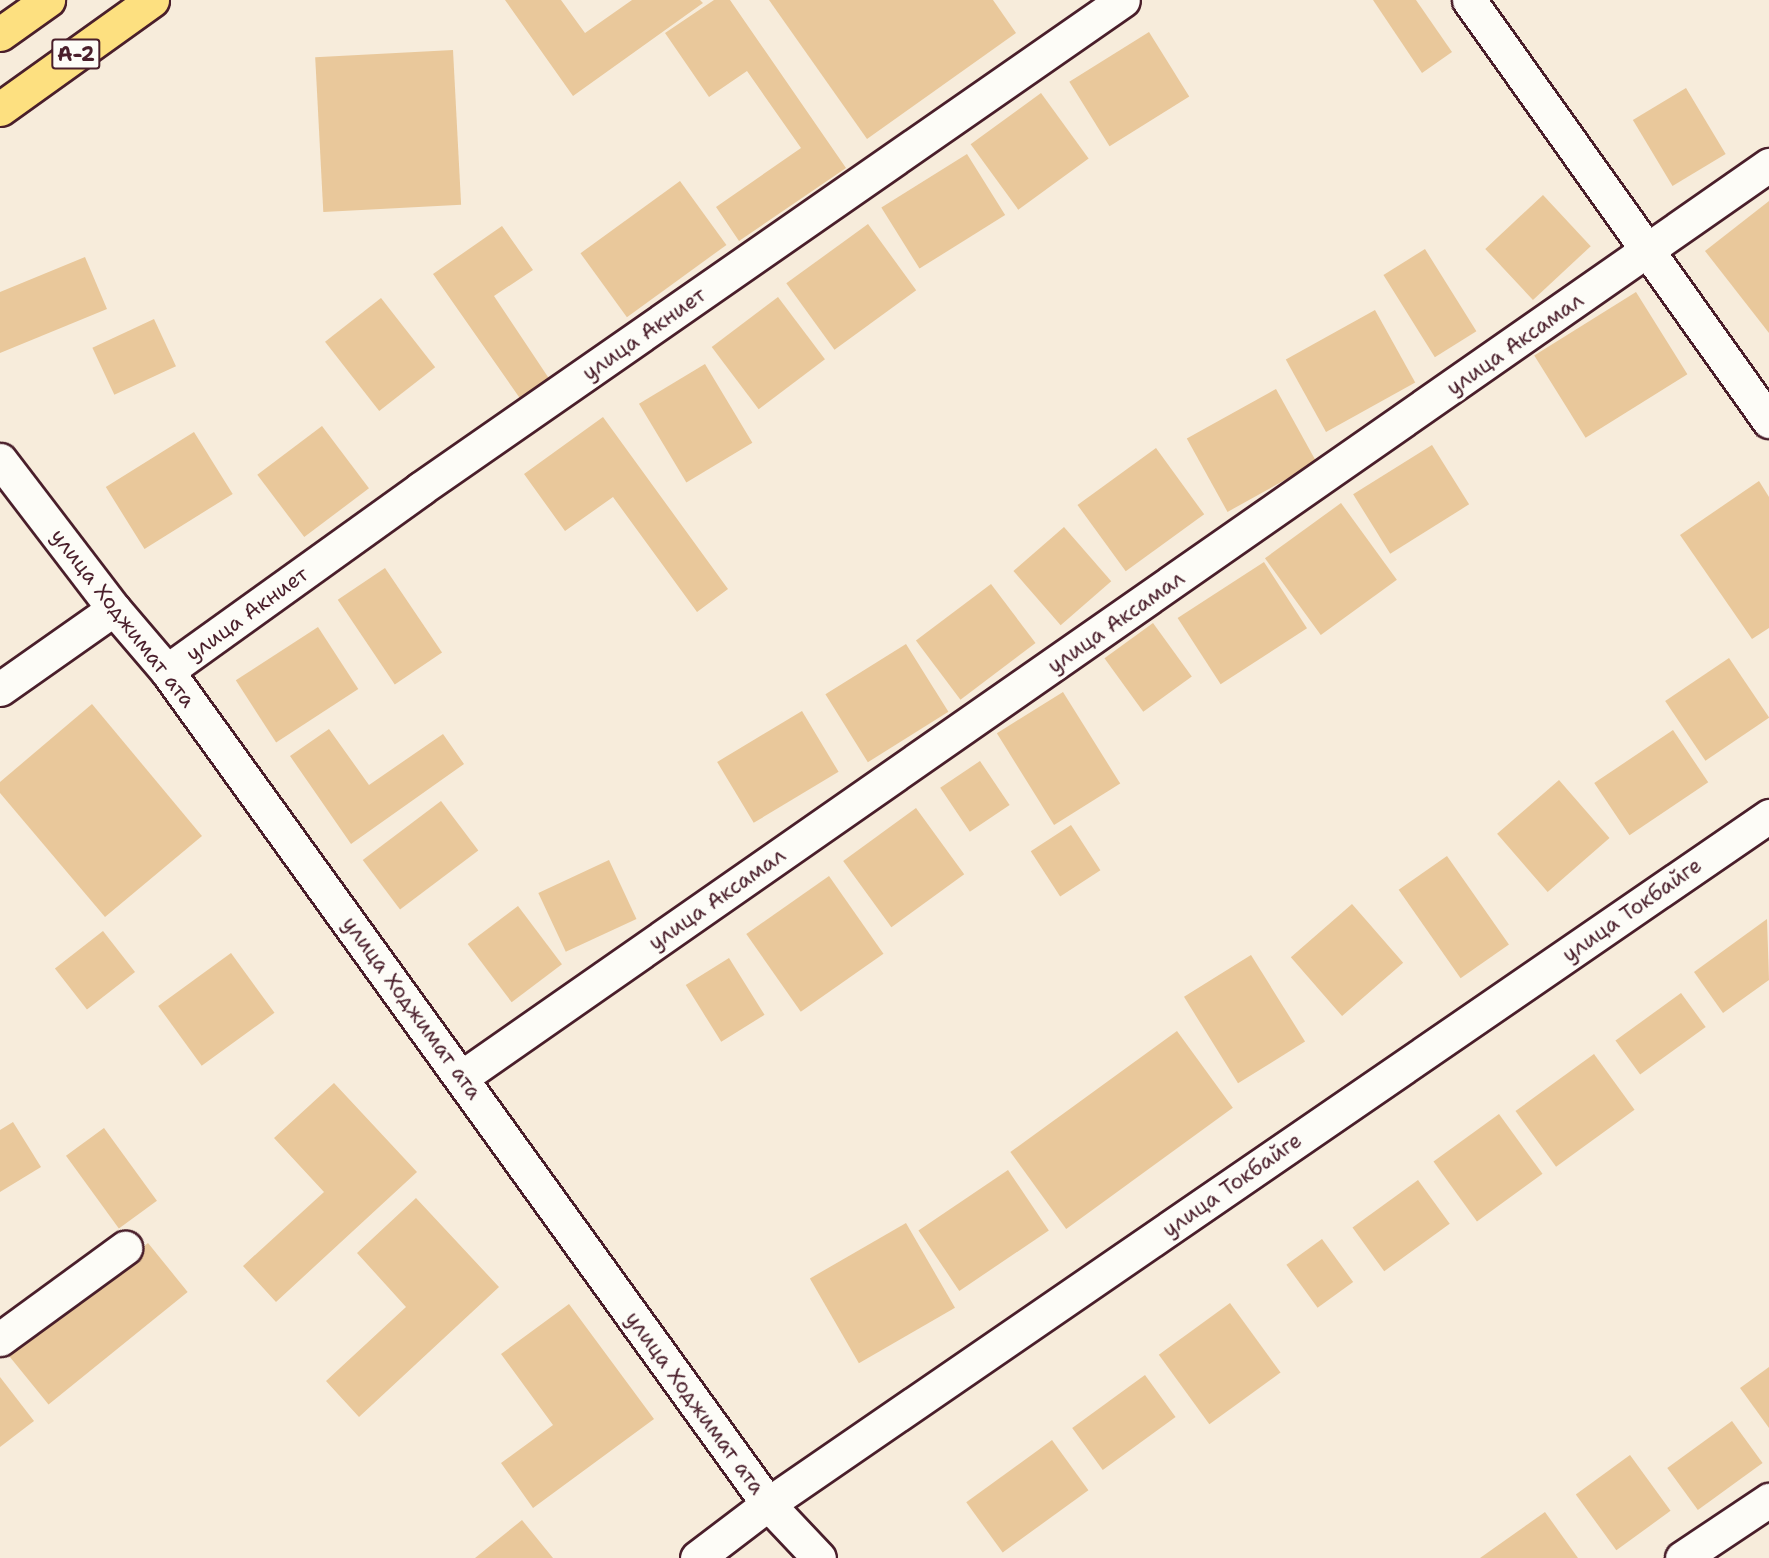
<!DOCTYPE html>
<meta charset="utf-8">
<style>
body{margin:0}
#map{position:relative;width:1769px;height:1558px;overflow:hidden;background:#f7ecdb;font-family:"Shantell Sans",sans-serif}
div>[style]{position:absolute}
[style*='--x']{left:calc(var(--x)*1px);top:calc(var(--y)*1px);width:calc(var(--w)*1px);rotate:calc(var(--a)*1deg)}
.building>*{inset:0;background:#e9c89b;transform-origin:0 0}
.roads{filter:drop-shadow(2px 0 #4a1f2b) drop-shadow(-2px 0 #4a1f2b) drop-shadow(0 2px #4a1f2b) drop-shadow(0 -2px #4a1f2b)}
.minor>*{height:33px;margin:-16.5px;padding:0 16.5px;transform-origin:16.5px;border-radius:16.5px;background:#fdfcf7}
.highway>*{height:33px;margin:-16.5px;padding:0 16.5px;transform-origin:16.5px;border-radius:16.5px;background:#fde080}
span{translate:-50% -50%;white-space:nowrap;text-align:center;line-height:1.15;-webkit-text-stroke:6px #fdfcf7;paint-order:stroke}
.shield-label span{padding:2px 4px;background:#fdfcf7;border:2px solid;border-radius:4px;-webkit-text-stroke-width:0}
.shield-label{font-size:20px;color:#4a1f2b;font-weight:700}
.street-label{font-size:21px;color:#4a1f2b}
</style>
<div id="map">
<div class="building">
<i style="clip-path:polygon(505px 0,561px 0,585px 33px,632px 0,700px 0,703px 3px,573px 96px)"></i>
<i style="clip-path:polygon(714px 0,730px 0,846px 168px,739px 241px,716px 207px,801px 148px,747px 71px,709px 97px,665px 33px)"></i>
<i style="clip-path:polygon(769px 0,993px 0,1016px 33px,867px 139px)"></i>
<i style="clip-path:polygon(1373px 0,1416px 0,1452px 52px,1422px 73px)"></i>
<i style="left:1149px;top:32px;width:76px;height:94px;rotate:58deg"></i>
<i style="left:453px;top:50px;width:155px;height:138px;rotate:87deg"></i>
<i style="left:1686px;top:88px;width:77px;height:62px;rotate:59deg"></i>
<i style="left:1041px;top:93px;width:81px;height:87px;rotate:54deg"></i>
<i style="left:967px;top:154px;width:72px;height:101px;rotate:58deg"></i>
<i style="left:680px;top:181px;width:79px;height:123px;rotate:54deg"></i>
<i style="left:1543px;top:195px;width:70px;height:79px;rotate:47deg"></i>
<i style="clip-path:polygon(1769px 201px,1769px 333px,1705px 251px)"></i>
<i style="left:868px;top:224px;width:82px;height:101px;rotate:54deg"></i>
<i style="clip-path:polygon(502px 226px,533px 270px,494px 296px,556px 389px,526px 407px,433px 274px)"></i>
<i style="left:1425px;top:249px;width:97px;height:49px;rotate:58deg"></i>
<i style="clip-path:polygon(85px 257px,107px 309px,0 353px,0 292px)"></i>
<i style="left:1636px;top:292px;width:97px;height:120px;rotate:58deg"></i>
<i style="left:778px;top:297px;width:78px;height:83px;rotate:53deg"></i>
<i style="left:381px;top:298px;width:88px;height:71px;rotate:52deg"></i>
<i style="left:1375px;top:310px;width:83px;height:102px;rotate:61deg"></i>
<i style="left:154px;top:319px;width:52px;height:68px;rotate:65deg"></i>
<i style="left:705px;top:364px;width:92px;height:77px;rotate:59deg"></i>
<i style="left:1276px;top:389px;width:84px;height:102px;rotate:61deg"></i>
<i style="clip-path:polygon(603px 417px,728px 589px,697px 612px,613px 497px,565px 531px,524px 474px)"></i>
<i style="left:322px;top:426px;width:78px;height:81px;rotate:53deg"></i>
<i style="left:194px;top:432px;width:73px;height:104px;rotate:58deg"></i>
<i style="left:1432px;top:445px;width:70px;height:93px;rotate:58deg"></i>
<i style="left:1156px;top:448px;width:82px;height:97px;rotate:54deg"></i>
<i style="clip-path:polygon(1759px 481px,1769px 497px,1769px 628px,1752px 639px,1680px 535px)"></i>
<i style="left:1341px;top:503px;width:95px;height:94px;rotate:54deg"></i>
<i style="left:1064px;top:527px;width:72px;height:67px;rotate:49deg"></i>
<i style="left:1264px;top:562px;width:79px;height:103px;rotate:57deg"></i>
<i style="left:385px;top:568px;width:102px;height:57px;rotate:56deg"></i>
<i style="left:991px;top:584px;width:74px;height:94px;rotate:53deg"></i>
<i style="left:1153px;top:623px;width:66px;height:60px;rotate:54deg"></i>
<i style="left:318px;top:627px;width:74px;height:98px;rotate:57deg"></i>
<i style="left:906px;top:644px;width:80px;height:95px;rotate:58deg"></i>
<i style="left:1729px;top:658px;width:72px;height:77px;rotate:56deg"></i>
<i style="left:1063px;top:692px;width:108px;height:78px;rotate:58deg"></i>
<i style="clip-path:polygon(92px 704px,202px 836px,105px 917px,0 793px,0 782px)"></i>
<i style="left:802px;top:711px;width:71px;height:99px;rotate:59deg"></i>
<i style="clip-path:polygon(329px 729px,369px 785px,443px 734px,464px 764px,351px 844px,290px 756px)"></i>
<i style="left:1673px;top:730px;width:63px;height:95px;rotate:56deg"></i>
<i style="left:980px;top:761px;width:53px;height:48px;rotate:56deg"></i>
<i style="left:1559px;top:780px;width:77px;height:82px;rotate:49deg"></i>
<i style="left:441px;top:801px;width:62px;height:98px;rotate:53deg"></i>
<i style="left:916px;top:808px;width:82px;height:90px;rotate:54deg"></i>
<i style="left:1071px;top:825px;width:54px;height:48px;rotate:57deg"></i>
<i style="left:1447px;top:856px;width:108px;height:59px;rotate:55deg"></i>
<i style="left:609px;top:860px;width:65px;height:78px;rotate:65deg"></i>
<i style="left:829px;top:876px;width:95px;height:101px;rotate:55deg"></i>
<i style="left:1352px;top:904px;width:78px;height:81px;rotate:49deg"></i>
<i style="left:518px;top:906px;width:73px;height:63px;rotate:53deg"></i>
<i style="clip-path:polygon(1767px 919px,1769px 980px,1723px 1013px,1694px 972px)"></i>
<i style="left:103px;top:931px;width:52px;height:61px;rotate:52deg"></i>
<i style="left:231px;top:953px;width:74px;height:90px;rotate:54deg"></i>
<i style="left:1251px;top:955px;width:102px;height:79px;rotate:58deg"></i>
<i style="left:729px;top:958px;width:67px;height:51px;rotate:58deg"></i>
<i style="left:1681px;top:993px;width:42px;height:81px;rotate:54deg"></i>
<i style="left:1177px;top:1031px;width:95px;height:206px;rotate:54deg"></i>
<i style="left:1594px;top:1054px;width:69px;height:97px;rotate:54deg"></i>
<i style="clip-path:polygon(334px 1083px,417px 1172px,276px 1302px,243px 1266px,324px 1192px,274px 1138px)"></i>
<i style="left:1499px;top:1114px;width:74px;height:81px;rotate:54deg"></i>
<i style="clip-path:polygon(13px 1122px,41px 1167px,0 1192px,0 1130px)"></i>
<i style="left:104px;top:1128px;width:90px;height:47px;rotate:54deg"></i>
<i style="left:1008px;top:1170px;width:73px;height:108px;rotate:56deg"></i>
<i style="left:1418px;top:1180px;width:54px;height:81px;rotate:54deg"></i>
<i style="clip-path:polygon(416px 1198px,499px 1287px,359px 1417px,326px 1381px,406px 1307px,357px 1253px)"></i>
<i style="left:906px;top:1223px;width:98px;height:111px;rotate:60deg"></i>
<i style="left:1322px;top:1239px;width:53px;height:44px;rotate:54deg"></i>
<i style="left:148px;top:1243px;width:63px;height:179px;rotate:51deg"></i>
<i style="left:1230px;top:1303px;width:86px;height:88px;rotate:54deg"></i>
<i style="clip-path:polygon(569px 1304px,654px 1419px,533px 1508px,501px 1463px,553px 1425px,501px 1354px)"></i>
<i style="clip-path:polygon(1769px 1367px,1769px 1428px,1740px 1388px)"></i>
<i style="left:1145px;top:1375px;width:52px;height:90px;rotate:54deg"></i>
<i style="clip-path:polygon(0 1377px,34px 1421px,0 1447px)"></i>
<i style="left:1732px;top:1421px;width:52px;height:80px;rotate:54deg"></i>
<i style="left:1052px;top:1440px;width:62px;height:106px;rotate:54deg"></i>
<i style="left:1630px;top:1455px;width:69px;height:67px;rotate:54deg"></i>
<i style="clip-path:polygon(1545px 1512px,1578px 1558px,1480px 1558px)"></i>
<i style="clip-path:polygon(522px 1520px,553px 1558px,475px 1558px)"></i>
</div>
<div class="roads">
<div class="minor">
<i style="--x:1469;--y:0;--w:517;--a:54.53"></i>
<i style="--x:0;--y:460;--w:188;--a:52.6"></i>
<i style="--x:114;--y:609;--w:82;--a:49.5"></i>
<i style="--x:167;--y:671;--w:1027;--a:54.19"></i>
<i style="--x:768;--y:1504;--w:74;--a:46.6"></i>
<i style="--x:167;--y:671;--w:312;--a:-35.7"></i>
<i style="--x:420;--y:489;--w:856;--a:-34.82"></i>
<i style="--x:0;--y:689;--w:139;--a:-35.1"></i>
<i style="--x:462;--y:1077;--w:1594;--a:-34.91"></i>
<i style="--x:0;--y:1339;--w:155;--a:-36.1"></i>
<i style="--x:697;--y:1558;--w:89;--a:-37.3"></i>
<i style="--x:768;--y:1504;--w:1215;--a:-34.5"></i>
<i style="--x:1682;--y:1558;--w:105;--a:-33.7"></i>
</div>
<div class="highway">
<i style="--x:0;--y:34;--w:59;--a:-35.3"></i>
<i style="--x:0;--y:109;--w:187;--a:-35.6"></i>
</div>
</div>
<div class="shield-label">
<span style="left:76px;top:54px">A-2</span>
</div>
<div class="street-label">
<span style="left:644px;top:334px;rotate:-35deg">улица Акниет</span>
<span style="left:1515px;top:344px;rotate:-35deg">улица Аксамал</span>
<span style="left:247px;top:614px;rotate:-36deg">улица Акниет</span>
<span style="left:123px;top:618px;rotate:52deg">улица Ходжимат ата</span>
<span style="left:1116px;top:622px;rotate:-35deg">улица Аксамал</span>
<span style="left:717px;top:899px;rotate:-35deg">улица Аксамал</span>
<span style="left:1632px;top:910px;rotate:-35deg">улица Токбайге</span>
<span style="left:412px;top:1008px;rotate:54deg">улица Ходжимат ата</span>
<span style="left:1232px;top:1185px;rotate:-35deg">улица Токбайге</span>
<span style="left:695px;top:1403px;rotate:54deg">улица Ходжимат ата</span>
</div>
</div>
